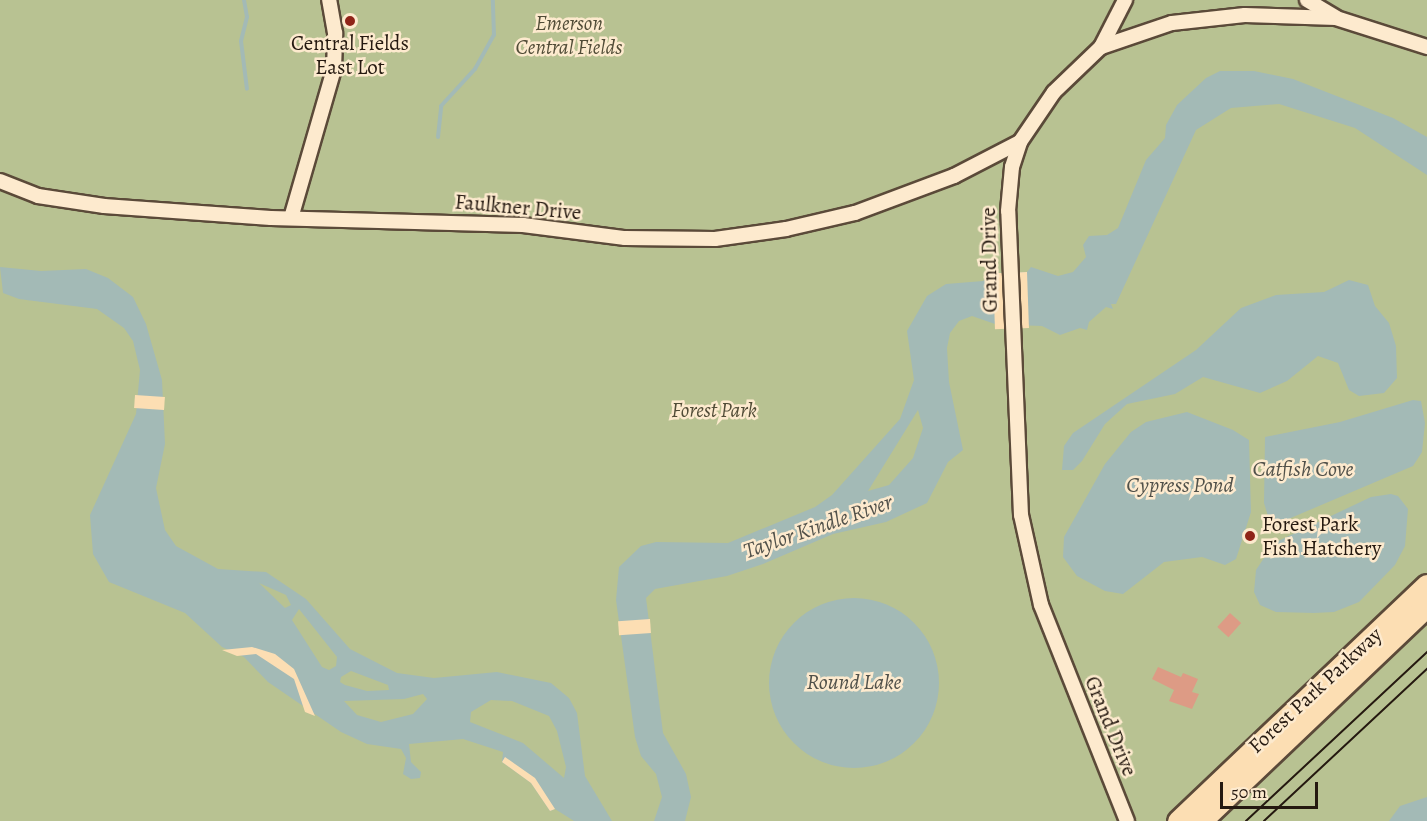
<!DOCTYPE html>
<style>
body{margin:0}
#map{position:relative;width:1427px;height:821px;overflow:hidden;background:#fcdeb3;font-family:Alegreya,serif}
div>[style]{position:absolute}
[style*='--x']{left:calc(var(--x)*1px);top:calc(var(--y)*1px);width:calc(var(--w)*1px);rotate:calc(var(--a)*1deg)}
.green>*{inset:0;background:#b8c292;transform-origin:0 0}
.water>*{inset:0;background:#a3bab6}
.round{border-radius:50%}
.pier>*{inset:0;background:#fcdeb3;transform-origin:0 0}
.stream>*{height:4px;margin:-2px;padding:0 2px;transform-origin:2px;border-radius:2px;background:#a3bab6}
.building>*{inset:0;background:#dd9b85;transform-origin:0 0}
.roads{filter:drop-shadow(2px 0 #5b4a39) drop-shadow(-2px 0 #5b4a39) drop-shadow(0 2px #5b4a39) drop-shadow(0 -2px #5b4a39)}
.street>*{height:14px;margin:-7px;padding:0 7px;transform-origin:7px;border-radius:7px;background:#fdeace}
.primary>*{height:21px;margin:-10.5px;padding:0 10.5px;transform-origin:10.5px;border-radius:10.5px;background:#fcdeb3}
.tram>*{height:1.5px;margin:-0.75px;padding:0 0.75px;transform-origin:0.75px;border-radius:0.75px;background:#251910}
.dots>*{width:16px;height:16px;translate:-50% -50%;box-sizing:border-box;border:3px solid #fdeace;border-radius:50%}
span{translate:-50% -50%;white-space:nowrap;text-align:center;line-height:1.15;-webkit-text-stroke:5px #fdeace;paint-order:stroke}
.park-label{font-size:21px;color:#514c37;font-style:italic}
.poi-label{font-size:21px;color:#251910}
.left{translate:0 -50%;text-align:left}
.street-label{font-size:21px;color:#251910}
.water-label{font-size:22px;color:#51514a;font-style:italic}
.scale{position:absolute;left:1220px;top:782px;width:98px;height:27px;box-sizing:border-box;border:3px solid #251910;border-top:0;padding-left:8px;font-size:18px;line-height:21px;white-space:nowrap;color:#251910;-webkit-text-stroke:4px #fdeace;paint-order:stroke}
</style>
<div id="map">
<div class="green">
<i style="left:0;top:0;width:1427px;height:821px"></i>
</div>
<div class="water">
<i style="clip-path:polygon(evenodd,1220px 71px,1254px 71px,1293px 79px,1393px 118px,1427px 137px,1427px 175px,1355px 128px,1279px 104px,1231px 108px,1196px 130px,1116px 304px,1111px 304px,1113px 309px,1106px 307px,1089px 322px,1087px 330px,1080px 328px,1060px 335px,1042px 326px,995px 324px,972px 316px,959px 321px,950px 333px,947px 348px,949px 382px,963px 450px,948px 462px,927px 503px,886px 522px,833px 534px,763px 564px,727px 576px,655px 589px,646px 598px,663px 733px,686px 774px,691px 797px,685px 821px,654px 821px,662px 797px,656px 774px,641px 756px,635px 737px,616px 600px,619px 567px,641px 546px,656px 542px,728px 543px,815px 507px,832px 495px,900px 419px,914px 380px,907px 331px,927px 296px,946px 284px,983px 281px,993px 273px,1027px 272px,1031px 267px,1058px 276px,1073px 272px,1086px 257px,1083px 245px,1089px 236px,1107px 235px,1118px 228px,1146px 160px,1165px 138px,1166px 125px,1177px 105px,1206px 78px,1220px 71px,918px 410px,923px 428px,913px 458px,889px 485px,868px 491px,918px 410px)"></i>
<i style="clip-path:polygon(evenodd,0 267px,41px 271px,86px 269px,108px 278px,133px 297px,146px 324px,162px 380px,165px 444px,156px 488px,165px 530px,176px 546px,218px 569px,266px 572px,306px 599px,350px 649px,397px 673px,434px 678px,497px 672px,551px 683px,569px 698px,577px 713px,585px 776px,612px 821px,574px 821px,555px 809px,550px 811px,531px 783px,502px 762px,503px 752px,463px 739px,409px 744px,411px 762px,421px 772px,420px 778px,411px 779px,403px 774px,406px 758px,401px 749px,367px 744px,341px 732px,268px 682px,244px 657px,222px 647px,185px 613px,109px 582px,93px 554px,90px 515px,136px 414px,140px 370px,133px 341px,124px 328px,97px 309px,19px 299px,3px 293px,0 267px,259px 583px,286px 595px,291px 605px,285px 608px,259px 583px,0 267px,299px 609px,337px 657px,336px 666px,329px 670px,322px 667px,292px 620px,299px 609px,0 267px,351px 671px,388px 685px,389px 690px,367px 691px,345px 685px,340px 682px,341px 677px,351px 671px,0 267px,423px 694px,427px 699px,413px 714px,381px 722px,357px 715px,344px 701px,404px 699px,423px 694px,0 267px,491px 700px,512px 701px,549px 716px,557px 731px,566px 767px,564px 778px,523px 743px,470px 722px,471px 712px,491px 700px)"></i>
<i style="clip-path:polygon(1349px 280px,1368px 285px,1375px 306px,1389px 323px,1396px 346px,1397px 378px,1384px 393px,1359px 396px,1349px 390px,1338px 363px,1318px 356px,1287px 381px,1260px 393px,1203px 377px,1175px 394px,1127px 404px,1105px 424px,1082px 461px,1073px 470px,1062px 470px,1064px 446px,1073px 433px,1196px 350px,1241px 308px,1276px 295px,1324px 292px)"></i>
<i style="clip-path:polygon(1413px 400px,1421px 401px,1425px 423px,1422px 452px,1413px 466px,1286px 520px,1279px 522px,1268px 516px,1264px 503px,1265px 437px,1340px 422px)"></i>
<i style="clip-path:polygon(1187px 412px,1233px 430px,1249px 440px,1251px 512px,1236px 559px,1225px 565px,1202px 557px,1164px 562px,1123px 594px,1105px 591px,1077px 576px,1063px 557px,1064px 537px,1105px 464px,1131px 432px,1146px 422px)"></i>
<i style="clip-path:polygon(1391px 494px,1398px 496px,1408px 509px,1405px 546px,1395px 565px,1359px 602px,1334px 612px,1314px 613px,1276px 612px,1260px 605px,1254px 592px,1256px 570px,1274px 543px,1371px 497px)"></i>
<i class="round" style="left:769px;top:598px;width:170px;height:170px"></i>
<i style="clip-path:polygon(1427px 797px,1427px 821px,1389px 821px,1400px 806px)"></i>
</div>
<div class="pier">
<i style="left:1027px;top:272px;width:56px;height:34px;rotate:88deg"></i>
<i style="left:135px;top:395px;width:30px;height:13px;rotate:4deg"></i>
<i style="left:650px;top:619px;width:14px;height:32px;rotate:86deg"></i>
<i style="clip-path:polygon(252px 647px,275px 654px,294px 669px,315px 716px,305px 712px,294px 679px,256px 654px,237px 656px,222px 650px)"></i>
<i style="clip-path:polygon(505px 757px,535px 778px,555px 809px,550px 811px,531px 783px,502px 762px)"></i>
</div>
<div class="stream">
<i style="--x:244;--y:0;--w:17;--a:80"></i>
<i style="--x:247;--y:17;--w:25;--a:104"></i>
<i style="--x:241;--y:41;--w:48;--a:82.9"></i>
<i style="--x:438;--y:137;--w:31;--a:-84"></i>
<i style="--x:441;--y:106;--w:50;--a:-47.4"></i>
<i style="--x:475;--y:69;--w:39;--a:-61"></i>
<i style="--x:494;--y:35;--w:35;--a:-92"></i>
</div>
<div class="building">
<i style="left:1230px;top:613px;width:15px;height:19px;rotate:42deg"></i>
<i style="clip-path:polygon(1158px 667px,1181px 677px,1183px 673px,1198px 679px,1192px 692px,1199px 694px,1192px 709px,1169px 701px,1174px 690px,1152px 679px)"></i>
</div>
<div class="roads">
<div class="street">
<i style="--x:1307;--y:0;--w:33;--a:31"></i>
<i style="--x:1101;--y:47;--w:53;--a:-62.9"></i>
<i style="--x:0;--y:181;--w:41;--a:21.5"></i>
<i style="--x:38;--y:196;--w:67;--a:8.6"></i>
<i style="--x:104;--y:206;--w:167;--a:4.1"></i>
<i style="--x:271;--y:218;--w:252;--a:1.6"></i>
<i style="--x:523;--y:225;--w:103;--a:7.3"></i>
<i style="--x:625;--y:238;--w:90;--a:0.6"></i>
<i style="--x:715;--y:239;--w:72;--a:-8"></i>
<i style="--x:786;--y:229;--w:71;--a:-13.1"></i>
<i style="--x:855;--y:213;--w:106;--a:-20.5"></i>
<i style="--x:954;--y:176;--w:74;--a:-27.3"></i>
<i style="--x:291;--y:218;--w:155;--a:-73.9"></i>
<i style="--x:334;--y:69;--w:36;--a:-88"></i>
<i style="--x:335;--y:33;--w:34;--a:-100"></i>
<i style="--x:1127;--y:821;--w:232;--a:-111.7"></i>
<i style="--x:1041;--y:605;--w:92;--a:-102.5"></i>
<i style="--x:1021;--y:515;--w:304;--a:-92.4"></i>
<i style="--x:1008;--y:211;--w:44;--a:-84.8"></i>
<i style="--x:1012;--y:167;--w:26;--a:-72"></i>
<i style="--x:1020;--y:142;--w:60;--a:-55.8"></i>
<i style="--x:1054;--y:92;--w:65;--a:-43.8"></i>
<i style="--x:1101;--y:47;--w:75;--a:-18.7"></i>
<i style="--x:1172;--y:23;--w:73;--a:-6.3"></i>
<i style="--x:1245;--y:15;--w:91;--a:1.9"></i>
<i style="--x:1336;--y:18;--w:96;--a:17.7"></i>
</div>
<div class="primary">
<i style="--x:1178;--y:821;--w:343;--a:-43.5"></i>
<i style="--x:1201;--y:821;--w:312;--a:-43.6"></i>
</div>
</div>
<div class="tram">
<i style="--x:1246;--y:821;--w:248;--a:-43"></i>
<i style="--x:1264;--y:821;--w:223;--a:-43"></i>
</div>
<div class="dots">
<i style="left:350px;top:21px;background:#8f2418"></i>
<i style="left:1250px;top:536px;background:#8f2418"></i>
</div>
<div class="park-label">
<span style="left:569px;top:35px">Emerson<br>Central Fields</span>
<span style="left:714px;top:410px">Forest Park</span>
</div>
<div class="poi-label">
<span style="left:350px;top:55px">Central Fields<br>East Lot</span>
<span class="left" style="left:1262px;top:536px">Forest Park<br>Fish Hatchery</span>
</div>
<div class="street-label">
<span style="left:518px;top:207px;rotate:5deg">Faulkner Drive</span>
<span style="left:989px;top:260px;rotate:-91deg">Grand Drive</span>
<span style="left:1315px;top:690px;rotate:-43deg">Forest Park Parkway</span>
<span style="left:1111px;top:726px;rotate:68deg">Grand Drive</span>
</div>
<div class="water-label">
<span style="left:1303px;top:470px">Catfish Cove</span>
<span style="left:1180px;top:486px">Cypress Pond</span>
<span style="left:818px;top:527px;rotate:-19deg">Taylor Kindle River</span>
<span style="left:854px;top:683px">Round Lake</span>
</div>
<div class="scale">50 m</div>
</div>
